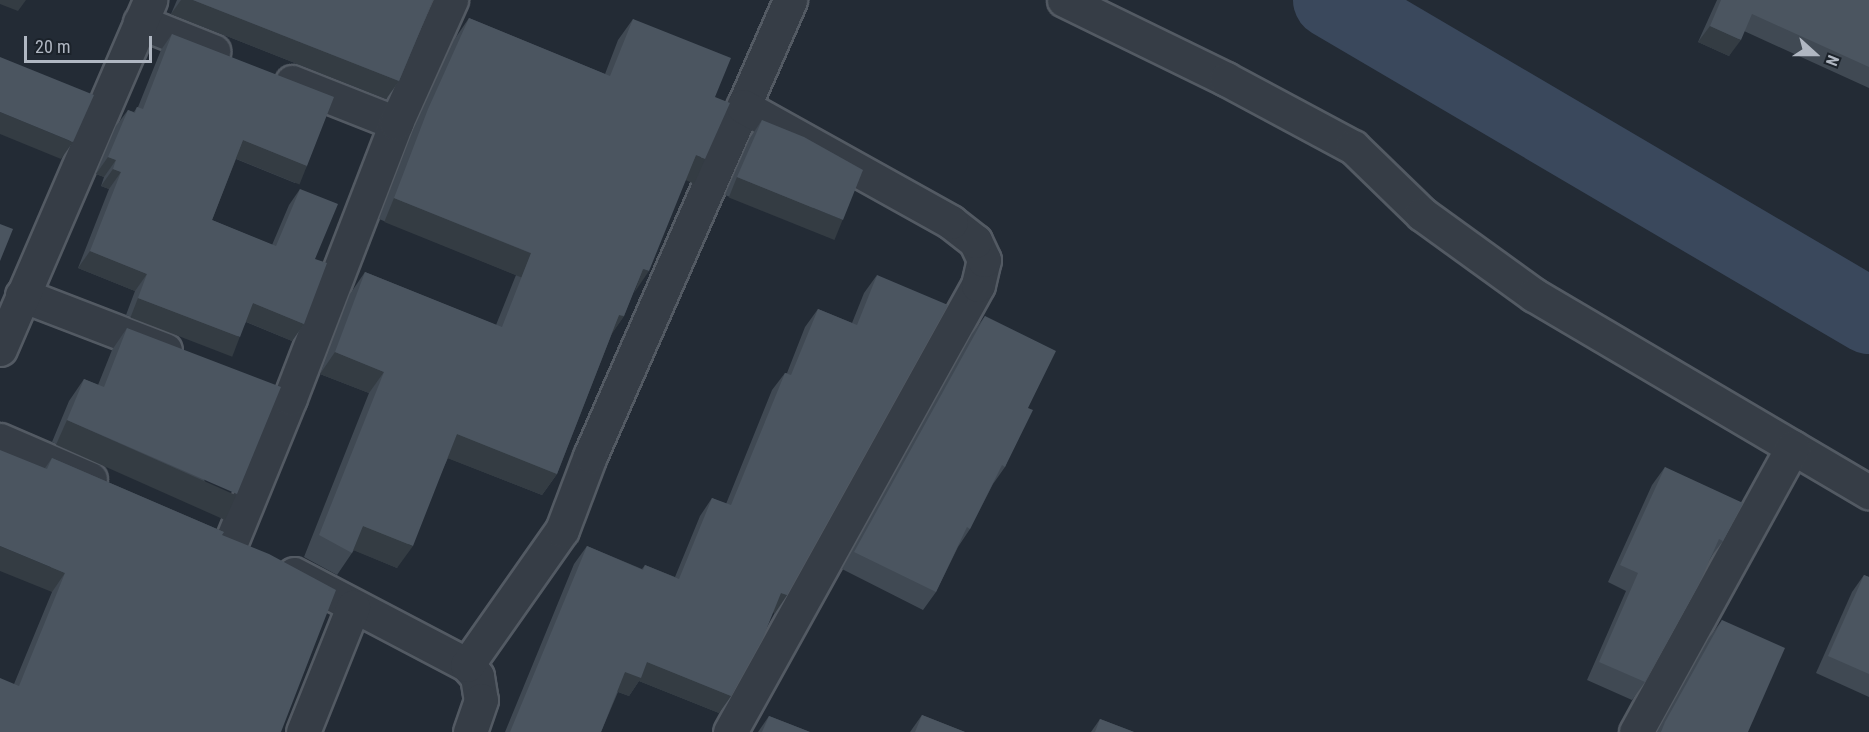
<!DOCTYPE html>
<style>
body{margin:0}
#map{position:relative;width:1869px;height:732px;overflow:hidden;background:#232b35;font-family:"Roboto Condensed",sans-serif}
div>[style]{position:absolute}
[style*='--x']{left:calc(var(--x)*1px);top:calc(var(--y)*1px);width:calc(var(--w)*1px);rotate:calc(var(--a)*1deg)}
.river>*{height:76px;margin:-38px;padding:0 38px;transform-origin:38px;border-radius:38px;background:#3a485c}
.roads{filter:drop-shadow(2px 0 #535a63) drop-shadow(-2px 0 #535a63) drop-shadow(0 2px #535a63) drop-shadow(0 -2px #535a63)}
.minor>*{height:33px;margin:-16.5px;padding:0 16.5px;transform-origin:16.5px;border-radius:16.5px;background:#363d46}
.wall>*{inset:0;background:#404953}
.shaded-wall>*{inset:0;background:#343c43;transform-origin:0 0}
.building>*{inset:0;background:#4b5560}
span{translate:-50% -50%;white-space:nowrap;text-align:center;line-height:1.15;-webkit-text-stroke:4.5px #1b222a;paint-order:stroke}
.north{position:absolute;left:1785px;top:24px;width:60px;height:60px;-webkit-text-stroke:4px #1b222a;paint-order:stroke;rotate:111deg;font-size:16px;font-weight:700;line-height:24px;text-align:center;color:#b0b7c2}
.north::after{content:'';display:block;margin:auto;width:21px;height:27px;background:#b0b7c2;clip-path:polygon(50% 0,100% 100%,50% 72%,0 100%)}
.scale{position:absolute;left:24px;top:36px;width:128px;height:27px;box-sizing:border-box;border:3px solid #b0b7c2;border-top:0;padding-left:8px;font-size:18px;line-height:21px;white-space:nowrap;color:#b0b7c2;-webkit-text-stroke:4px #1b222a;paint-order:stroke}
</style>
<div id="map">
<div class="river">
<i style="--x:1331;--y:0;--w:624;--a:30.43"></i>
</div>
<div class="roads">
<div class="minor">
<i style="--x:1064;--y:0;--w:180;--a:26"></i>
<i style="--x:1226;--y:79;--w:144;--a:28.2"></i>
<i style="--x:1353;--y:147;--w:96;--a:44.2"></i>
<i style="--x:1422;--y:214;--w:138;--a:35.9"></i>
<i style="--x:1534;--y:295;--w:389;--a:30.5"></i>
<i style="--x:140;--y:22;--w:79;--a:21.7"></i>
<i style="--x:292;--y:82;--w:112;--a:21.5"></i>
<i style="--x:22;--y:295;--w:153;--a:21"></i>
<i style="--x:0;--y:349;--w:380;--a:-66.7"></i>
<i style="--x:0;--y:440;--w:98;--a:23.4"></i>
<i style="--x:232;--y:540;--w:153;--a:-67.8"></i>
<i style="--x:290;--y:398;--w:295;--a:-68.9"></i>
<i style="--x:396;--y:123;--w:135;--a:-65.9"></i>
<i style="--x:294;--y:574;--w:195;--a:27.7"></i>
<i style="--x:467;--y:665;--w:15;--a:48"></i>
<i style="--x:477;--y:676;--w:24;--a:81"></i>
<i style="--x:481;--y:700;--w:34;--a:109"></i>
<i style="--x:467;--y:665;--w:165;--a:-54.9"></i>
<i style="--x:562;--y:530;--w:79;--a:-69.3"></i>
<i style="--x:590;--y:456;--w:498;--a:-66.3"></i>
<i style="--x:303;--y:732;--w:135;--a:-68.2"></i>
<i style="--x:730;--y:732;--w:511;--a:-60.98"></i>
<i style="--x:978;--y:285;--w:26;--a:-77"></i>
<i style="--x:984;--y:260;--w:21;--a:-115"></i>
<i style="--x:975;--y:241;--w:31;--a:-142"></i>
<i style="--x:951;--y:222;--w:238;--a:-150.9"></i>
<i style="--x:1636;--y:732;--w:325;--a:-61.2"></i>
</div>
</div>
<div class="wall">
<i style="clip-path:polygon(177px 0,433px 0,399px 81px,386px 99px,171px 14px)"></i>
<i style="clip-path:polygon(1717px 0,1869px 0,1869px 88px,1744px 31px,1729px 56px,1698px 42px)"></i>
<i style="clip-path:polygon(469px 18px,605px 74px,618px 40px,633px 19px,715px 97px,690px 181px,686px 179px,633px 293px,624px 316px,612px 333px,557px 474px,542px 495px,448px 458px,397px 568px,354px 550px,337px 575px,304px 557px,369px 393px,320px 374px,350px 294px,365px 272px,496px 325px,516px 275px,379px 219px,413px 130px,454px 40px)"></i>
<i style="clip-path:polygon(172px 34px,307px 166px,295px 183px,236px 159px,212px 220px,272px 245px,289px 205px,300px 189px,315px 259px,304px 324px,292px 341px,246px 322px,228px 354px,126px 315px,135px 291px,78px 268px,109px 189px,101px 186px,104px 177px,96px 174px,116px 126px,128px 110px,134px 112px,137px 107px,138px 107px,161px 50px)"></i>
<i style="clip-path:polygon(762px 120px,831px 238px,725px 195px,750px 138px)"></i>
<i style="clip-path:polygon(877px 275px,787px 595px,775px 613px,773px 612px,731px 696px,719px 713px,639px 681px,629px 696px,618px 692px,601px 732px,505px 732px,574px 564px,587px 546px,642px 569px,645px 565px,675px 577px,700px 516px,712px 498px,726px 504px,772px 390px,785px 373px,787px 373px,805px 327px,818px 309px,852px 323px,864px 293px)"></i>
<i style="clip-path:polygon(985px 316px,1028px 408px,1005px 467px,993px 484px,970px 529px,958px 547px,936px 592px,923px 610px,842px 569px,972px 334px)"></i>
<i style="clip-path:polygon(127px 328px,222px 515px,52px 442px,69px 401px,84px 379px,98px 385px,112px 350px)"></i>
<i style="clip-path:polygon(52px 458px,224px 532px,0 732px,14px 684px,52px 592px,45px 468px)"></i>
<i style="clip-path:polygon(1665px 467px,1723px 541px,1710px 558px,1645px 682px,1632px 700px,1587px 680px,1626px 591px,1608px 582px,1652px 485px)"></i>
<i style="clip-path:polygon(1864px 575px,1869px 577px,1869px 697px,1816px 673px,1852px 592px)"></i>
<i style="clip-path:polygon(1722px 620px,1748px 732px,1657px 732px,1709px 638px)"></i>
<i style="clip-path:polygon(922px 715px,965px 732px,910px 732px)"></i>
<i style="clip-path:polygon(769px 716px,810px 732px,758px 732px)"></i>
<i style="clip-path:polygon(1100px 719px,1134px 732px,1091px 732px)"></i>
</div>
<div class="shaded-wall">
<i style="clip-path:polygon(0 0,26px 0,18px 11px,0 4px)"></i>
<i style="clip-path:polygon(181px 0,193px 0,399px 81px,386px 99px,171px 14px)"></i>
<i style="clip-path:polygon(1710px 26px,1741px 40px,1729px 56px,1698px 42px)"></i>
<i style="clip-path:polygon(0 112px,73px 142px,61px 159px,0 134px)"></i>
<i style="left:243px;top:140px;width:69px;height:20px;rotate:22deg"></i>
<i style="left:696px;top:155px;width:10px;height:27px;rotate:24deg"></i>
<i style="clip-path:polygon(108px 157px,116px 160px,104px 177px,96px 174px)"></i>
<i style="clip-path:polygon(113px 169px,121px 172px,109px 189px,101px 186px)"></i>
<i style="left:737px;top:177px;width:114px;height:22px;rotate:22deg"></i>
<i style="left:394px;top:198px;width:148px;height:26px;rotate:22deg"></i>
<i style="clip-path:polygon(90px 251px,147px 274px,135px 291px,78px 268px)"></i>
<i style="clip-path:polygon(643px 269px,649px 271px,634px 293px)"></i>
<i style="left:138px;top:298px;width:109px;height:21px;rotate:21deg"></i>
<i style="clip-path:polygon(253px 303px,304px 324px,292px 341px,242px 320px)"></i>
<i style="clip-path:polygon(619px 315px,624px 316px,609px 338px)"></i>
<i style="clip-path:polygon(335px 352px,384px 372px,369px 393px,320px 374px)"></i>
<i style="left:67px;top:420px;width:185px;height:27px;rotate:24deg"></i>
<i style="clip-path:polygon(457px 434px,557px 474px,542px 495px,442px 456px)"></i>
<i style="clip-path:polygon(363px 526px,413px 546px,397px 568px,348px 548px)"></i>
<i style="clip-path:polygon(0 546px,65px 573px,52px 592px,0 571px)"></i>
<i style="clip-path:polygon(781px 593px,787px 595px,775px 613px,769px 611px)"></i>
<i style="clip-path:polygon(647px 662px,731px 696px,719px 713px,639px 681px,629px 696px,613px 690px,625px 672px)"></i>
</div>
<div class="building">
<i style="clip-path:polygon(193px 0,433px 0,399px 81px)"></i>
<i style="clip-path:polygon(1721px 0,1869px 0,1869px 67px,1752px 14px,1741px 40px,1710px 26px)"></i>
<i style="clip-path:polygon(469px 18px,610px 76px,633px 19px,731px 58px,715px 97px,730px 103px,705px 159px,696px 155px,649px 271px,643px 269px,624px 316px,619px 315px,557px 474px,457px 434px,413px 546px,363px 526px,352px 553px,319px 535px,384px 372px,335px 352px,365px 272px,502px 327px,531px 253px,394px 198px,428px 109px)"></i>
<i style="clip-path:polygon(172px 34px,334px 97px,307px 166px,243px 140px,212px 220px,276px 246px,300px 189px,338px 204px,315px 259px,327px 263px,304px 324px,253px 303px,240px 337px,138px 298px,147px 274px,90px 251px,121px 172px,113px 169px,116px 160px,108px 157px,128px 110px,135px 113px,137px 107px,143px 109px)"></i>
<i style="clip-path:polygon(0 57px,94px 95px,73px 142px,0 112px)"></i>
<i style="clip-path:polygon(762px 120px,804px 137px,863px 170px,843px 220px,737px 177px)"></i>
<i style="clip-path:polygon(0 224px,13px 229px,0 261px)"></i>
<i style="clip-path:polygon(877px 275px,948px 305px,787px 595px,781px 593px,762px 640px,731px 696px,647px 662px,641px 678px,625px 672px,601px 732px,510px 732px,587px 546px,643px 570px,645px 565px,679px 579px,712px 498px,731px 505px,785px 373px,791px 375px,818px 309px,857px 325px)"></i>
<i style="clip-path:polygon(985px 316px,1056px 351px,1028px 408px,1033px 410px,1005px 467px,1002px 465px,970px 529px,967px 527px,936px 592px,854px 552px)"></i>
<i style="clip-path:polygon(127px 328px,281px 387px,237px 494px,67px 420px,84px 379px,104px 387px)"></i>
<i style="clip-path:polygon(0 450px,47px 469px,52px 458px,224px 532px,222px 535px,269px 554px,336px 590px,281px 732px,0 732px,0 678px,19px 686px,65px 573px,0 546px)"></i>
<i style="clip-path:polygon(1665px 467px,1743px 503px,1723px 541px,1719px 539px,1698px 586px,1645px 682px,1599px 662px,1638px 573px,1620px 565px)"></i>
<i style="clip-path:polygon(1864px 575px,1869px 577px,1869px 674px,1828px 656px)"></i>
<i style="clip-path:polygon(1722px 620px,1785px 648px,1748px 732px,1661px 732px,1665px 722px)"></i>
<i style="clip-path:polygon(922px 715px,965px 732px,915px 732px)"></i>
<i style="clip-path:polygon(769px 716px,810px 732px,762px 732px)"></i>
<i style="clip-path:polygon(1100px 719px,1134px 732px,1095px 732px)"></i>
</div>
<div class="north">N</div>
<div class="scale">20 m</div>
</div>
